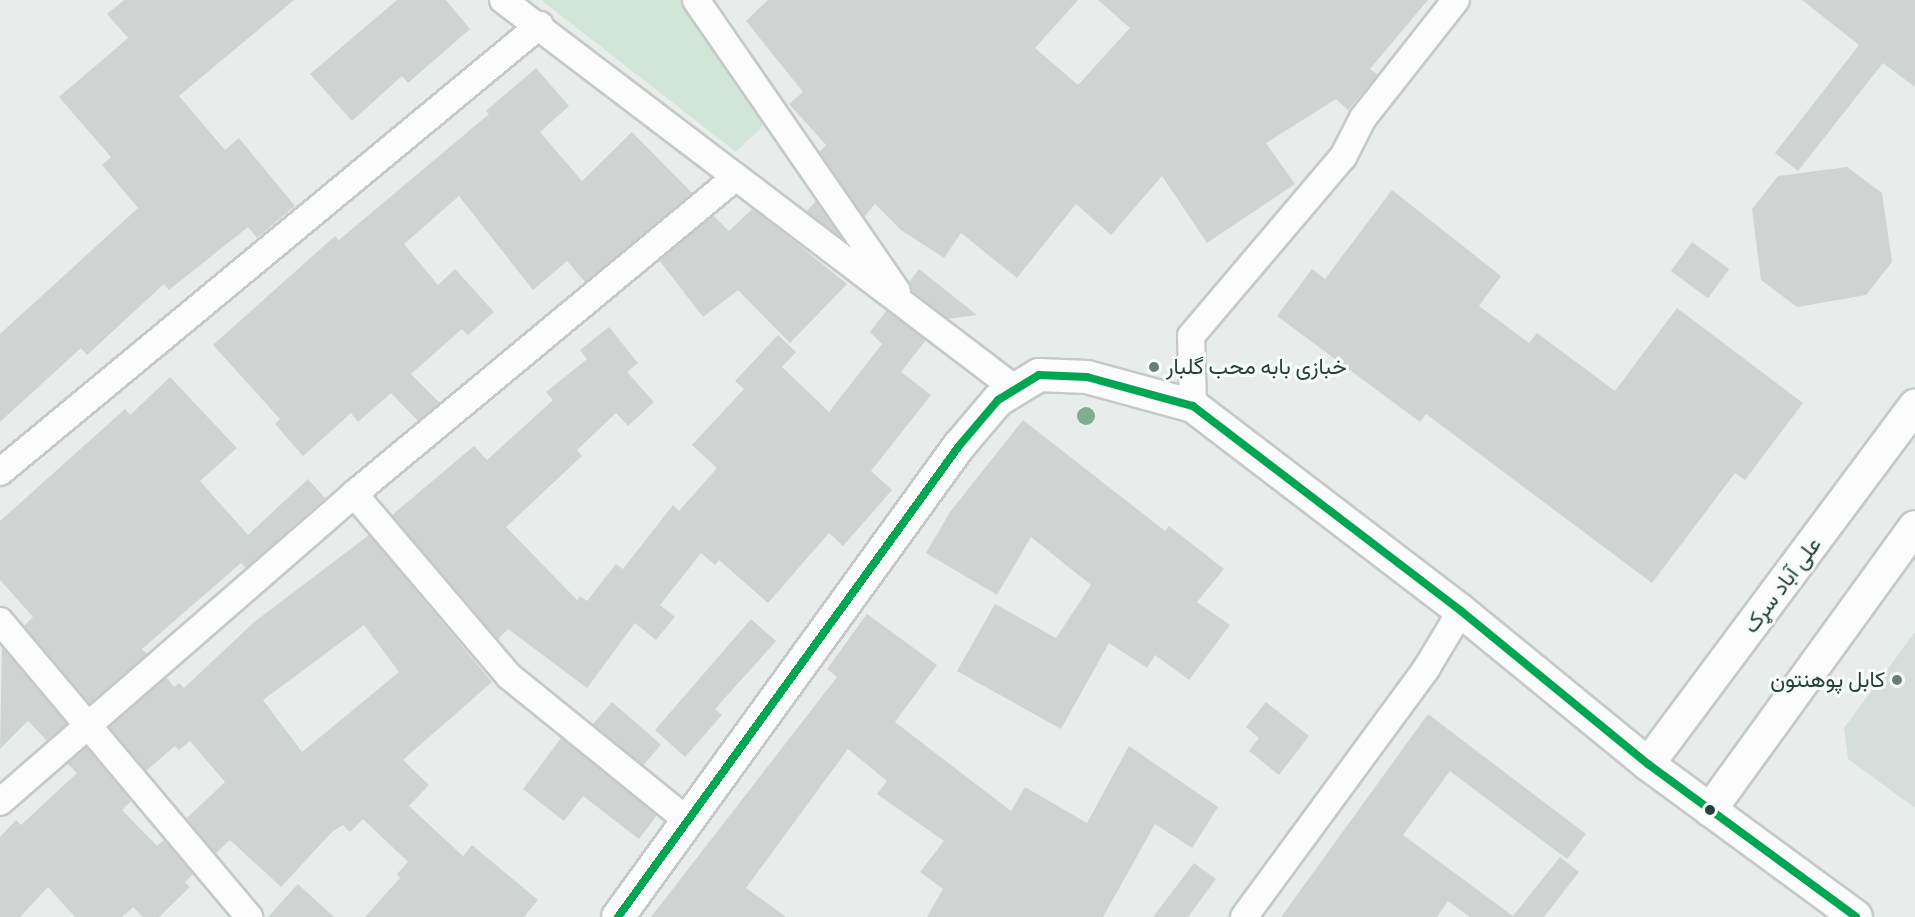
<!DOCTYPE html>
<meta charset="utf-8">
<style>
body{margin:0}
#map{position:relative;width:1915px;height:917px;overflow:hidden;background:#e8edeb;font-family:"Titillium Web",Vazirmatn,sans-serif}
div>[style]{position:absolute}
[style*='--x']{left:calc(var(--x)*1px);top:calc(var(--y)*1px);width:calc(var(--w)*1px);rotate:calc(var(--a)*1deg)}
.built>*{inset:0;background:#d6dedb}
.green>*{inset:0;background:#d1e6d8}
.building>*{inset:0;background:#cfd4d2;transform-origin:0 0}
.roads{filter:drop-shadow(2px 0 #c5cac8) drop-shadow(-2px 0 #c5cac8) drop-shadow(0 2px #c5cac8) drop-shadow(0 -2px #c5cac8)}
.minor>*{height:26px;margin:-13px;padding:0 13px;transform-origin:13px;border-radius:13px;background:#fcfcfc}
.tertiary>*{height:32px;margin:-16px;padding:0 16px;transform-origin:16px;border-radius:16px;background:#fcfcfc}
.bus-1>*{height:8px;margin:-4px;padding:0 4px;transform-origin:4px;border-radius:4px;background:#00a651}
.trees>*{width:18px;height:18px;margin:-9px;border-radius:50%;background:#81ae93}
.dots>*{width:16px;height:16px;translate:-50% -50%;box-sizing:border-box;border:3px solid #f7fbf9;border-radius:50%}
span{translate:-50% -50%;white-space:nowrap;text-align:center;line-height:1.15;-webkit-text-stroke:6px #f7fbf9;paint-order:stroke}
.poi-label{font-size:22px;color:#24423a}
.left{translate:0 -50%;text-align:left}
.right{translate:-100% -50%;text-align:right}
.street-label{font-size:22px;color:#24423a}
</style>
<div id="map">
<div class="built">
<i style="clip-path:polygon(1915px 632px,1915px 808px,1848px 759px,1844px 728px)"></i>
</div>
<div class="green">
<i style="clip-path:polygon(541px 0,702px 0,772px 117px,736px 152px)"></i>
</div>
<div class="building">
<i style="clip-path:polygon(124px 0,294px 0,179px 96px,225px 150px,239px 138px,295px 206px,257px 238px,248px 227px,169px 290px,164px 284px,87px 355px,81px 348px,0 422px,0 334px,138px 208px,102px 165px,111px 157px,59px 97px,128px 38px,107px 14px)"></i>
<i style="clip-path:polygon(397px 0,446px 0,470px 29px,408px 83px,402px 76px,352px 121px,310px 74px)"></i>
<i style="clip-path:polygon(768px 0,1078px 0,1035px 48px,1078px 85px,1130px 28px,1098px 0,1428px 0,1370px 69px,1378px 75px,1348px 110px,1336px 99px,1266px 143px,1295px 184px,1207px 243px,1162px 176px,1111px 235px,1076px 204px,1017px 278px,961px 233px,944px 258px,901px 230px,875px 204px,864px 217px,819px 152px,826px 145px,789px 104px,803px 92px,746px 21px)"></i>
<i style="clip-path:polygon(1802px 0,1915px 0,1915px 87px,1883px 63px,1798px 171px,1775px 153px,1859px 45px)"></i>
<i style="clip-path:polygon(536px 68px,569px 106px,540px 132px,582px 181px,632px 132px,692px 193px,585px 282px,567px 261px,533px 290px,459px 196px,404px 244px,438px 285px,455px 269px,494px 312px,468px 335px,462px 329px,411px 374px,440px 403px,418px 421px,391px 393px,358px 422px,351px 413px,303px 456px,275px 424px,280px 419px,213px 345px,335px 236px,339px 240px,489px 114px,486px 111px)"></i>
<i style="clip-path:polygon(1847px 167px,1882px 193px,1892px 262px,1866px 295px,1797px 307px,1761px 280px,1752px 209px,1778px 176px)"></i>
<i style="clip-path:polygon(1392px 190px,1501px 276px,1479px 306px,1529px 343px,1537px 333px,1615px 391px,1677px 308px,1803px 403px,1745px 480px,1735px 473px,1652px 583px,1426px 414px,1420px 422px,1277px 316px,1312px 269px,1325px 279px)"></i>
<i style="clip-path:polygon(816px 201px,843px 239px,806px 212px)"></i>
<i style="clip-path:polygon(753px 208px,847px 284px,790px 343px,738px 290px,703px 317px,659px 260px,713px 215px,729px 231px)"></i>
<i style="left:1692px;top:242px;width:46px;height:36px;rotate:36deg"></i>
<i style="clip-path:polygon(919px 269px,977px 315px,947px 319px,912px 291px,909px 282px)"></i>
<i style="clip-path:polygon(887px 310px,926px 340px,901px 372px,931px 395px,871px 471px,892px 490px,843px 546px,829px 533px,768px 603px,719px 560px,715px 565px,701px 553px,660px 605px,675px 617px,656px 640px,635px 623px,587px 688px,508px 629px,498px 639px,392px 515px,474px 446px,487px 460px,553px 400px,546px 392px,587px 359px,580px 350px,609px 327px,638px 363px,627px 372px,654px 402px,628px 426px,616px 413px,577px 450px,582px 456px,506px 527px,577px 600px,580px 596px,587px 601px,616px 564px,623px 569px,673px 505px,679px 511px,717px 468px,692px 445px,744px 389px,735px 381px,778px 335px,796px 352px,782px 367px,829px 412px,882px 344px,870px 332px)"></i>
<i style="clip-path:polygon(170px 377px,237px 448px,200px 481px,248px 535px,308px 479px,325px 498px,246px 568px,241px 563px,142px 649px,147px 654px,90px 704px,24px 626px,33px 617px,0 580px,0 521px,125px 409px,130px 415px)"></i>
<i style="clip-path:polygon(1023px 420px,1165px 531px,1169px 526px,1224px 569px,1197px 602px,1230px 625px,1189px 680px,1155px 655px,1147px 668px,1109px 643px,1061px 729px,957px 671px,995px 604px,1056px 638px,1091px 585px,1031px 537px,997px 595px,926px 553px,950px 512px)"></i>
<i style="clip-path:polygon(evenodd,369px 535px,492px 682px,403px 760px,429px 785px,409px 806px,463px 856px,472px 845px,538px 900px,524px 917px,365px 917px,400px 878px,397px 874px,408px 862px,363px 819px,350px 832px,343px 825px,332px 832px,281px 887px,230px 840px,215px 854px,186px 819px,225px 782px,190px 741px,179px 750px,175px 746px,146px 771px,109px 727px,166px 677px,174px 687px,179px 683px,184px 688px,253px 623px,369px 535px,364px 625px,399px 672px,302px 752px,263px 700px,364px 625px)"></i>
<i style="clip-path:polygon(867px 614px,937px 665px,895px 722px,1011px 811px,1025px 787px,1087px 823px,1129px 746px,1218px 807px,1192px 848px,1155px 824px,1103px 917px,927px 917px,943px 889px,920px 872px,944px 841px,877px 794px,887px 781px,848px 749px,746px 888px,786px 917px,651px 917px,837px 677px,827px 669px)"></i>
<i style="clip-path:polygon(751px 619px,776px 641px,715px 709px,722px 715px,685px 757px,655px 730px)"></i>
<i style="clip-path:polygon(2px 647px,67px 724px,47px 741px,28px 721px,0 749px)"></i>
<i style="left:612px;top:702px;width:65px;height:29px;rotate:41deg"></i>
<i style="clip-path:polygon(1266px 702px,1309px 736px,1279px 775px,1249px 751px,1259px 738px,1246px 727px)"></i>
<i style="clip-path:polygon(1428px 714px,1586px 834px,1567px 859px,1450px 771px,1403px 835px,1513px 916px,1560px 857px,1579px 872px,1544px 917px,1470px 917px,1448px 901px,1437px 917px,1281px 917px)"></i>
<i style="clip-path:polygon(561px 738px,657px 815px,639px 839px,583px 796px,564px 821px,523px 789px)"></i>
<i style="clip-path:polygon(86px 747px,131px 801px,122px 810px,157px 846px,164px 840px,193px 874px,185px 882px,190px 887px,159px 917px,143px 917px,133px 907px,122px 917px,75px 917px,48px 887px,20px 917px,0 917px,0 837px,16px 820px,21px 825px,77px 773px,67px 763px)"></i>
<i style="clip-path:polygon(1194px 863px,1216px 879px,1188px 917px,1153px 917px)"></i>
<i style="clip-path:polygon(298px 884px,334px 917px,268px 917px)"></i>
</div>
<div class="roads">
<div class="minor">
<i style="--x:503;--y:0;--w:642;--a:37.21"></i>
<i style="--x:696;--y:0;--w:354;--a:55.4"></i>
<i style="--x:1193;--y:406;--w:70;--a:-91.6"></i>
<i style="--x:1191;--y:336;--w:235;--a:-49.7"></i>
<i style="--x:1343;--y:157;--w:44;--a:-62.9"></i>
<i style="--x:1363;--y:118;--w:150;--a:-51.8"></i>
<i style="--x:0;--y:472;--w:701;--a:-39.62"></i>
<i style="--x:354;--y:494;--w:239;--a:49.6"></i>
<i style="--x:509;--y:676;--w:229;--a:39"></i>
<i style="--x:0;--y:621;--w:387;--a:49.9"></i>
<i style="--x:0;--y:802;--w:469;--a:-41"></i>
<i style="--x:354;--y:494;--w:493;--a:-39.7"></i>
<i style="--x:1244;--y:917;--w:308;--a:-53.7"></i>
<i style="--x:1426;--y:669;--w:68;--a:-58.9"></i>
</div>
<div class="tertiary">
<i style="--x:1648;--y:764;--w:447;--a:-53.3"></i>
<i style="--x:1710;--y:810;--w:349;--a:-54.1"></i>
<i style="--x:618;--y:917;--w:581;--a:-54.1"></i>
<i style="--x:959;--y:446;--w:60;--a:-49.7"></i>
<i style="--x:998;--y:400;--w:48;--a:-31.4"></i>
<i style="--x:1039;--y:375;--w:48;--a:2.4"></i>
<i style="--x:1087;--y:377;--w:110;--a:15.3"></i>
<i style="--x:1193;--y:406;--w:337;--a:37.4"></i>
<i style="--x:1461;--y:611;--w:242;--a:39.3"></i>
<i style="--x:1648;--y:764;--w:258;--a:36.3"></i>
</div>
</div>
<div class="bus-1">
<i style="--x:618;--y:917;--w:581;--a:-54.1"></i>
<i style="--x:959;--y:446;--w:60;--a:-49.7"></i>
<i style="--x:998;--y:400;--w:48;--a:-31.4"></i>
<i style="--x:1039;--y:375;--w:48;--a:2.4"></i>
<i style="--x:1087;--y:377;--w:110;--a:15.3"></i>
<i style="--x:1193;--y:406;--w:337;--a:37.4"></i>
<i style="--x:1461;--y:611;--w:242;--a:39.3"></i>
<i style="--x:1648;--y:764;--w:258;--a:36.3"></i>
</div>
<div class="trees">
<i style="left:1086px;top:416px"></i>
</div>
<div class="dots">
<i style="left:1154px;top:367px;background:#697e78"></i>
<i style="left:1897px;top:680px;background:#697e78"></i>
<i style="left:1710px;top:810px;background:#24423a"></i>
</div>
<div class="poi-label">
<span class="left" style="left:1166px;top:367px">خبازی بابه محب گلبار</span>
<span class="right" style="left:1885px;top:680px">کابل پوهنتون</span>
</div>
<div class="street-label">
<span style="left:1782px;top:585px;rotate:-53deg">علی آباد سړک</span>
</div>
</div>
